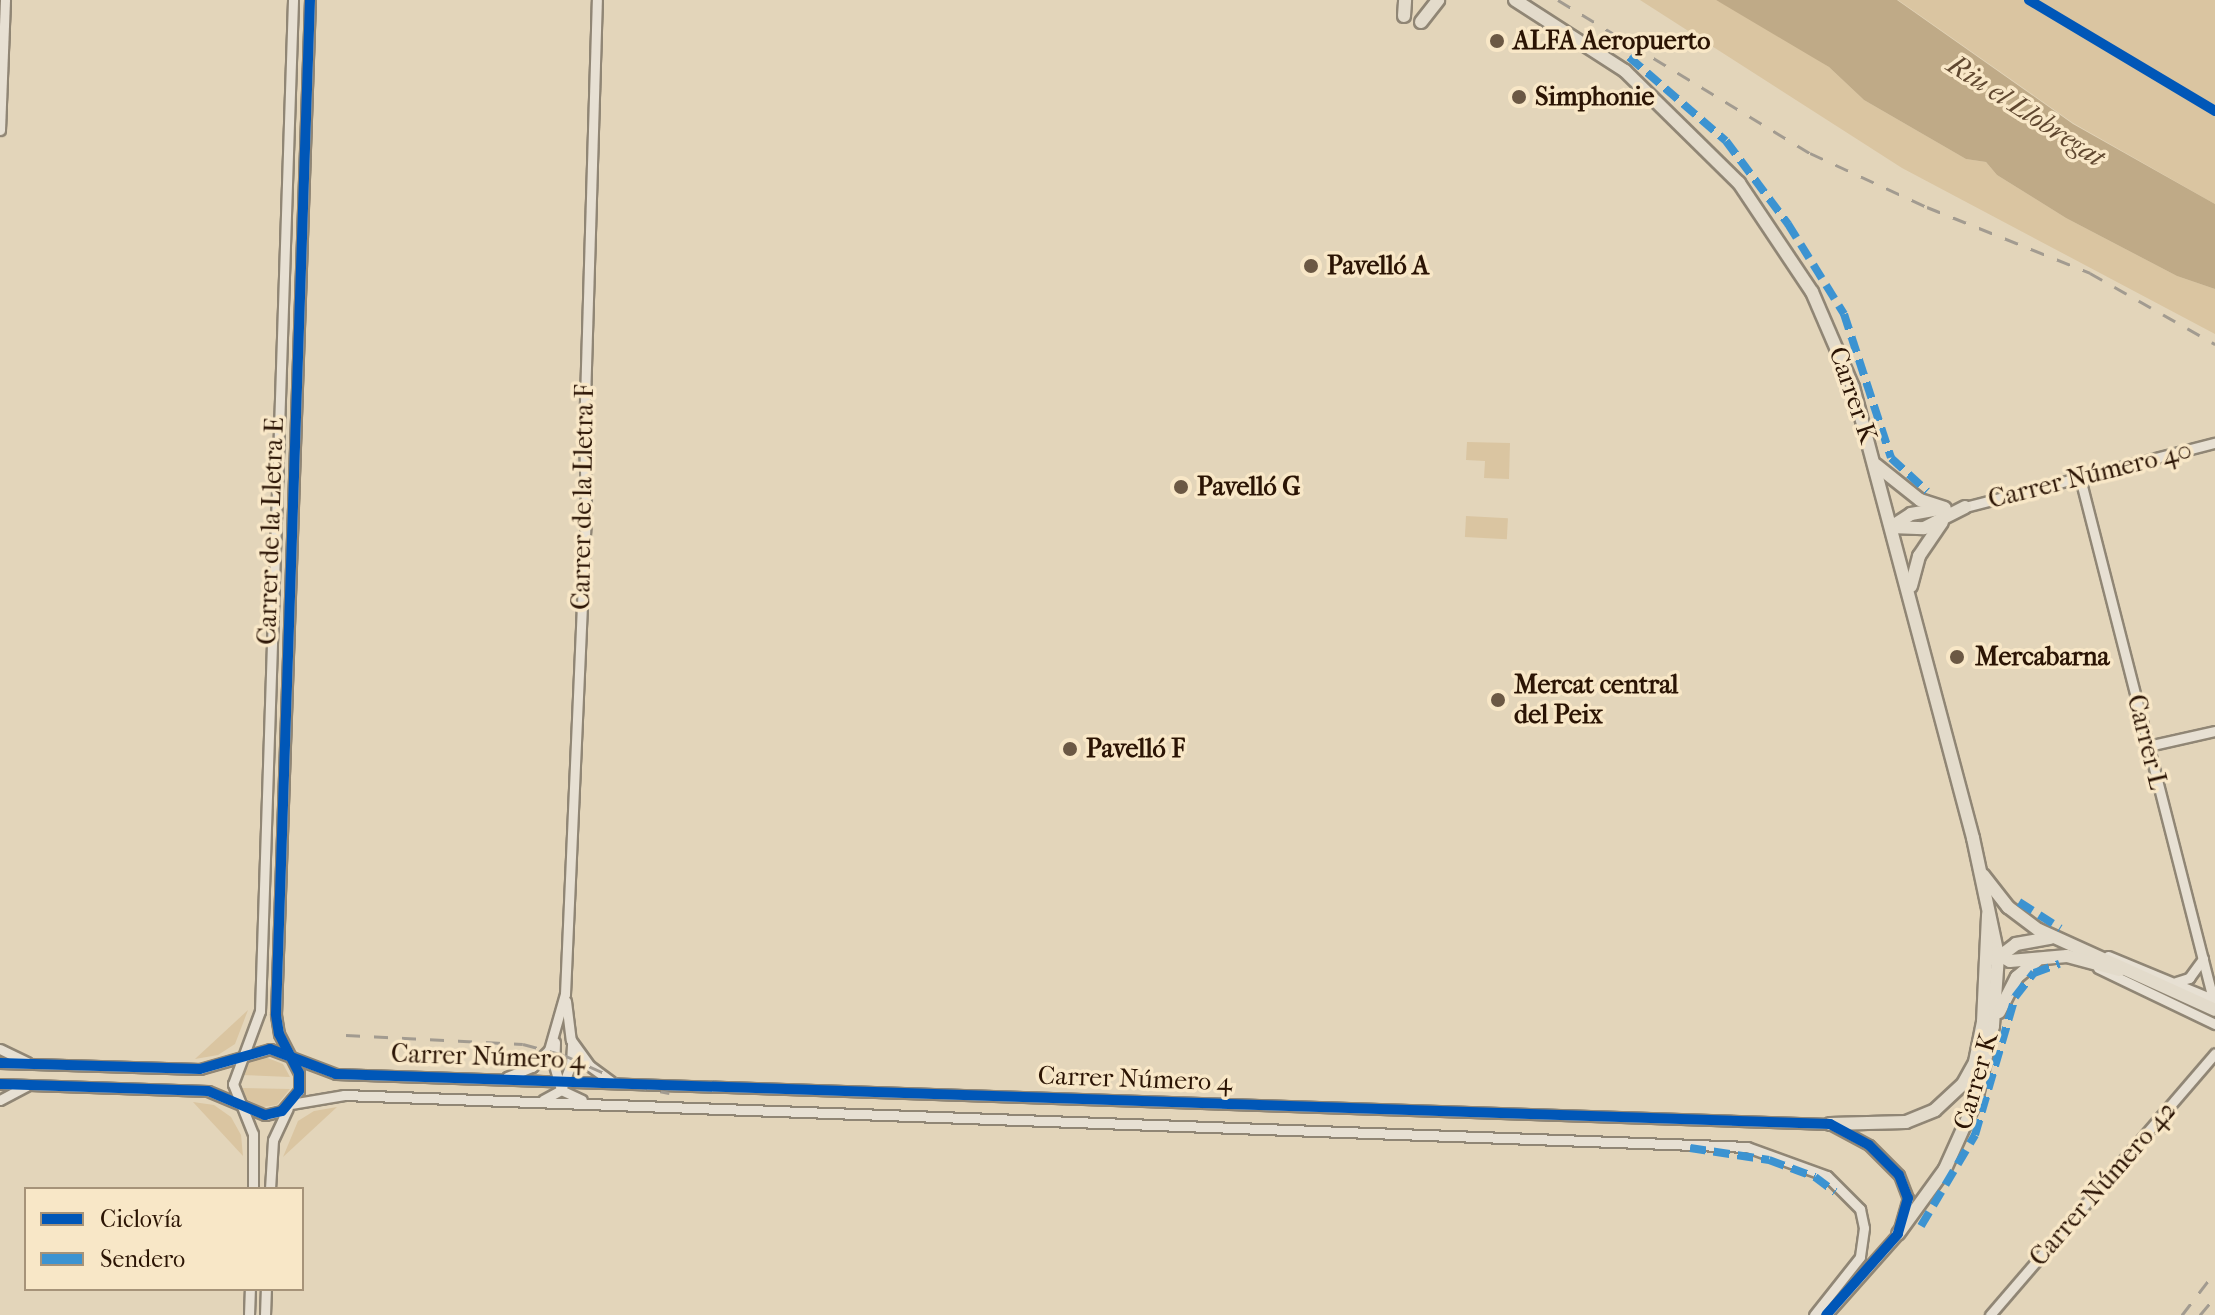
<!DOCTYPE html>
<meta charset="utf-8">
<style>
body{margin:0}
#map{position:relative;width:2215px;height:1315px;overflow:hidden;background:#e3d5ba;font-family:"IM FELL French Canon",serif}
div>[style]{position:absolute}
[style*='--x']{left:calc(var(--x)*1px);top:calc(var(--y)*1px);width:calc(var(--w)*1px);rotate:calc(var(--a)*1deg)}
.green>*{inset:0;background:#dac5a1;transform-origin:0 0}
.water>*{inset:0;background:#bfaa87}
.roads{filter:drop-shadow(2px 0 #908675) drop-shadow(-2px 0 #908675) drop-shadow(0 2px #908675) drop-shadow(0 -2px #908675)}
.minor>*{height:9px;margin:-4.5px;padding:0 4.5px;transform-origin:4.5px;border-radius:4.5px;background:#e7e0d3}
.major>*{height:12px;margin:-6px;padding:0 6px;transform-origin:6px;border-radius:6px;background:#e3dbcb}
.rail>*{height:3px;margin-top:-1.5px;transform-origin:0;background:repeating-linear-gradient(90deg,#a29b90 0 14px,transparent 0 28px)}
.quiet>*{height:8px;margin-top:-4px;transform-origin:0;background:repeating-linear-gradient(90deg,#3c93d1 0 16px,transparent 0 24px)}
.cycleway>*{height:10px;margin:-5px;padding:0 5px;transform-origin:5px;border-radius:5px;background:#0057b8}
.dots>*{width:22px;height:22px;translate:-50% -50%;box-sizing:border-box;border:4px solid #f8e7c7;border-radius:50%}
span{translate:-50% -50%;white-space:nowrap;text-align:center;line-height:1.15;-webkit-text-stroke:7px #f8e7c7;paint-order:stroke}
.poi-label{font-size:26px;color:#2b1404;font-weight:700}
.left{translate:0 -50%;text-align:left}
.street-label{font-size:26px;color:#2b1404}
.water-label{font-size:28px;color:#604830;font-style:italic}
.legend{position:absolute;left:24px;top:1187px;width:280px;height:104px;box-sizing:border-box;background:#f8e7c7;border:2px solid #a69379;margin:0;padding:10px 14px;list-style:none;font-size:24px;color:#2b1404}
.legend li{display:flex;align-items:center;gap:16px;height:40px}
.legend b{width:40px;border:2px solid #a69379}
</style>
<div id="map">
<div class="green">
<i style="clip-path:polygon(1640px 0,1716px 0,1754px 19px,1829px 67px,1864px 100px,1966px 159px,1986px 162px,1997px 175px,2066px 218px,2177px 276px,2215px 289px,2215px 334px,1902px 168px)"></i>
<i style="clip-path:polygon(1898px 0,2215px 0,2215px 204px,2073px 123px)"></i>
<i style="clip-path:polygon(1467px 442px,1510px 443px,1509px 479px,1484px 478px,1485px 461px,1466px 460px)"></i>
<i style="left:1466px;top:516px;width:42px;height:21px;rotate:3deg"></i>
<i style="clip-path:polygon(248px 1010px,235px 1044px,218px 1055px,195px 1059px)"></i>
<i style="clip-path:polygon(265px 1057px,283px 1064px,290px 1077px,241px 1075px,250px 1062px)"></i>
<i style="clip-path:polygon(241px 1088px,290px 1089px,277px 1105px,263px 1107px,246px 1099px)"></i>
<i style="clip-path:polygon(193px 1102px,214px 1105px,231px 1117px,241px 1135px,243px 1156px)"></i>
<i style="clip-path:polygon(337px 1107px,283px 1157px,298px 1121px,314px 1111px)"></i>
</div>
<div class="water">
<i style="clip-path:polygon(1716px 0,1897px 0,2073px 124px,2215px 204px,2215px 289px,2177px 276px,2066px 218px,1997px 175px,1986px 162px,1966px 159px,1864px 100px,1829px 67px)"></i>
</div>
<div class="roads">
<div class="minor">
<i style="--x:0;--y:130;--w:130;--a:-87.8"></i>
<i style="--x:2080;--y:478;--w:538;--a:75.68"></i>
<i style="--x:1965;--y:507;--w:258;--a:-14.4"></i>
<i style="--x:2148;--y:746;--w:69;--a:-12.6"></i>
<i style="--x:2108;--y:956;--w:116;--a:22.4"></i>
<i style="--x:2098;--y:968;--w:130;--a:25.6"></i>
<i style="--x:2176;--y:982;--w:14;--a:-17"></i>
<i style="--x:2189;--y:978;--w:24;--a:-54"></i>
<i style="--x:566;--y:1001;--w:39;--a:83"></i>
<i style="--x:571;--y:1040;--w:32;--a:54"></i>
<i style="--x:590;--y:1066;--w:26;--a:36"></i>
<i style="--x:555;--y:1042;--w:23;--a:92"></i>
<i style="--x:554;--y:1065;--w:26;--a:74"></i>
<i style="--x:561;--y:1090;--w:23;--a:25"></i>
<i style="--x:0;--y:1049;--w:30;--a:26"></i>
<i style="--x:0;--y:1063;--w:200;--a:1.7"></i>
<i style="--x:200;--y:1069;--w:73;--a:-15.9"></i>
<i style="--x:270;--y:1049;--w:71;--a:20.7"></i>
<i style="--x:336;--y:1074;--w:1495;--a:1.92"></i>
<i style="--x:1830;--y:1124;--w:44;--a:28.3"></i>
<i style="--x:1869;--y:1145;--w:42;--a:45"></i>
<i style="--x:1899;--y:1175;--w:25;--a:69"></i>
<i style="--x:1908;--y:1198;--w:37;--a:106"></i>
<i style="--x:1898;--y:1234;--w:108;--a:131.6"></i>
<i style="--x:507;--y:1077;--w:27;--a:-22"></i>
<i style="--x:532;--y:1067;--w:24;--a:-45"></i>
<i style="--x:549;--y:1050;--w:58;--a:-74.1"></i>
<i style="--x:565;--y:994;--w:486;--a:-87.5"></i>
<i style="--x:586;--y:508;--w:74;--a:-91.5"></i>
<i style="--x:584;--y:434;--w:434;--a:-88.3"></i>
<i style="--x:0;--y:1084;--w:208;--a:1.9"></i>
<i style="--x:208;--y:1091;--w:62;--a:22.8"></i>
<i style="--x:265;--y:1115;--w:17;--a:-13"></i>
<i style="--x:282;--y:1111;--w:26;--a:-50"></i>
<i style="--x:299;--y:1091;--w:18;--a:-90"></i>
<i style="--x:299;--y:1073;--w:44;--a:-117.1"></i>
<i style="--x:279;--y:1034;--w:20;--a:-99"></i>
<i style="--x:276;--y:1014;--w:1015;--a:-88.08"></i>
<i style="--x:0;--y:1100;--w:30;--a:-28"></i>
<i style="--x:543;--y:1100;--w:21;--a:-29"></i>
<i style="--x:561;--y:1090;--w:28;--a:-69"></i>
<i style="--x:571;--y:1064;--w:20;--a:-87"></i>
<i style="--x:291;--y:1104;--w:54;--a:-9.6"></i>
<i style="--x:344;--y:1095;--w:1404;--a:2.12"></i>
<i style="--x:1747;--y:1147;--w:85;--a:19.9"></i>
<i style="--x:1827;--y:1176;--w:47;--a:45"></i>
<i style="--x:1860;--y:1209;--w:19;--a:78"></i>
<i style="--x:1864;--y:1228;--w:29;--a:98"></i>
<i style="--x:1860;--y:1257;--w:74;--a:128.4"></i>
<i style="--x:253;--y:1189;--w:55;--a:-90"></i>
<i style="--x:253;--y:1134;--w:54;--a:-111.8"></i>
<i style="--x:233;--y:1084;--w:78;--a:-69.7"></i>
<i style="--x:260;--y:1011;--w:1012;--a:-88.13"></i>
<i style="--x:270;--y:1189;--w:49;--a:-86.5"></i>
<i style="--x:273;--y:1140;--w:35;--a:-65"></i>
<i style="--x:249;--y:1315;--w:26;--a:-88"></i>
<i style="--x:265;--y:1315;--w:26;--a:-88"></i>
<i style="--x:1990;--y:1315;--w:345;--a:-49.3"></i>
</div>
<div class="major">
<i style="--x:1515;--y:0;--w:131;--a:32.8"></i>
<i style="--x:1625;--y:71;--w:160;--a:44.5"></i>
<i style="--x:1739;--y:183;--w:131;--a:56.2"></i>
<i style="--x:1812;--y:292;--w:103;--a:66.7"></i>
<i style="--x:1853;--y:387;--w:467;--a:75.1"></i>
<i style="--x:1973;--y:838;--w:121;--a:78"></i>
<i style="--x:1998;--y:956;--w:70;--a:94.1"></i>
<i style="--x:1993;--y:1026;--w:76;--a:102.9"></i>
<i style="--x:1976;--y:1100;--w:76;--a:114.2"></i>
<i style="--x:1945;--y:1169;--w:80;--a:125.9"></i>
<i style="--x:1404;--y:16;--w:16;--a:-86"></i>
<i style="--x:1421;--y:22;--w:28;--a:-52"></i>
<i style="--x:1876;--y:465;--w:56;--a:38.5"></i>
<i style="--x:1920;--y:500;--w:26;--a:18"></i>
<i style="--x:1891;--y:527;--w:33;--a:2"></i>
<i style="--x:1924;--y:528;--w:46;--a:-27.1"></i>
<i style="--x:1891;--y:527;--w:24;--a:-33"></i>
<i style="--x:1911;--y:514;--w:28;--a:-10"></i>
<i style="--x:1911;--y:586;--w:31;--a:-75"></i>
<i style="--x:1919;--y:556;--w:41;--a:-55.9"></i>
<i style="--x:1983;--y:875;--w:41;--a:52"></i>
<i style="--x:2008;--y:907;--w:39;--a:37"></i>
<i style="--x:2039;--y:930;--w:193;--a:24.4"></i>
<i style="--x:1995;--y:952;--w:17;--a:31"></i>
<i style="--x:2010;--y:961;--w:57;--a:-5"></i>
<i style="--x:2067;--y:956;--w:54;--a:15.1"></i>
<i style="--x:1995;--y:960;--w:26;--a:-37"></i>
<i style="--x:2016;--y:944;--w:35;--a:-10"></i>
<i style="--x:1999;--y:1012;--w:39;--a:-63"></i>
<i style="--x:2017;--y:977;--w:26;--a:-40"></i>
<i style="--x:1830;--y:1124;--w:76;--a:-1.5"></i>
<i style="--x:1906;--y:1122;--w:31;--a:-22"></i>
<i style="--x:1935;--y:1110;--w:38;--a:-43"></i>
<i style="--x:1963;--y:1084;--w:25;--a:-61"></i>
<i style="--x:1975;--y:1062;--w:41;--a:-78.7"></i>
<i style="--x:1983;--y:1022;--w:108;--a:-87.3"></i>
</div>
</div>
<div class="rail">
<i style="--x:1558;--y:0;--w:295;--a:31.3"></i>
<i style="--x:1810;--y:153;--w:129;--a:24.8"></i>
<i style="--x:1927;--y:207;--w:176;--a:22"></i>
<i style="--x:2090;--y:273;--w:144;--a:29.6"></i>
<i style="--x:346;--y:1035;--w:177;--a:2.9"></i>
<i style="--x:523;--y:1044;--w:42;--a:15"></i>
<i style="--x:564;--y:1055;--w:76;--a:24.2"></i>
<i style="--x:633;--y:1086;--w:37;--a:11"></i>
<i style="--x:2182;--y:1315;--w:54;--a:-52.5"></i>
<i style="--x:2200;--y:1315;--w:23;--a:-50"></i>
</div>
<div class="quiet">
<i style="--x:1629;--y:57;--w:128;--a:40.9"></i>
<i style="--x:1726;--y:141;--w:104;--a:53.2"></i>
<i style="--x:1788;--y:224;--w:106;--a:58.1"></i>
<i style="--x:1844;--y:314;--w:151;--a:71.9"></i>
<i style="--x:1891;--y:458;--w:49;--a:42.5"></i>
<i style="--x:2019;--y:902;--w:49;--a:32.4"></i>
<i style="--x:1690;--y:1148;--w:80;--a:8.6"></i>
<i style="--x:1769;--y:1160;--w:49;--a:20.3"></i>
<i style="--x:1815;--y:1177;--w:25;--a:37"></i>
<i style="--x:1921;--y:1226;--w:106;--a:-59.3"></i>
<i style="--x:1975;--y:1135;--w:144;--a:-73.8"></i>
<i style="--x:2015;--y:997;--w:31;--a:-52"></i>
<i style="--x:2034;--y:973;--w:27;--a:-20"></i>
</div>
<div class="cycleway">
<i style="--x:2029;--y:0;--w:217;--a:30.8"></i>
<i style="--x:0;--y:1063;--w:200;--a:1.7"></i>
<i style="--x:200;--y:1069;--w:73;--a:-15.9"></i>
<i style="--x:270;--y:1049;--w:71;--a:20.7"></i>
<i style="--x:336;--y:1074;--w:1495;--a:1.92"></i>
<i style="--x:1830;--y:1124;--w:44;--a:28.3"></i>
<i style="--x:1869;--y:1145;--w:42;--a:45"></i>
<i style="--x:1899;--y:1175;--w:25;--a:69"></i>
<i style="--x:1908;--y:1198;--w:37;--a:106"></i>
<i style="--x:1898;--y:1234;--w:108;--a:131.6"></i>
<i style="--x:0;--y:1084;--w:208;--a:1.9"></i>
<i style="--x:208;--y:1091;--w:62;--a:22.8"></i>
<i style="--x:265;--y:1115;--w:17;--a:-13"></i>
<i style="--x:282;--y:1111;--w:26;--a:-50"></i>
<i style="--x:299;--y:1091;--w:18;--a:-90"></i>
<i style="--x:299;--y:1073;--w:44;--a:-117.1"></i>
<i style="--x:279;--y:1034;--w:20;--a:-99"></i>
<i style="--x:276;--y:1014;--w:1015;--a:-88.08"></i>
</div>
<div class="dots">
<i style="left:1497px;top:41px;background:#6b5844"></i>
<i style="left:1519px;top:97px;background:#6b5844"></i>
<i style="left:1311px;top:266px;background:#6b5844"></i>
<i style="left:1181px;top:487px;background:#6b5844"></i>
<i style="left:1957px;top:657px;background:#6b5844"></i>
<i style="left:1498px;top:700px;background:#6b5844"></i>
<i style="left:1070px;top:749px;background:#6b5844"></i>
</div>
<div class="poi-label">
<span class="left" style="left:1513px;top:41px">ALFA Aeropuerto</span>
<span class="left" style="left:1535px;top:97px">Simphonie</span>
<span class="left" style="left:1327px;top:266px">Pavelló A</span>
<span class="left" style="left:1197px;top:487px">Pavelló G</span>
<span class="left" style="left:1975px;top:657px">Mercabarna</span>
<span class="left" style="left:1514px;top:700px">Mercat central<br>del Peix</span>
<span class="left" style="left:1086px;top:749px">Pavelló F</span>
</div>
<div class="street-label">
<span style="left:1853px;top:395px;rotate:71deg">Carrer K</span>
<span style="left:2090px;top:475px;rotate:-14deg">Carrer Número 40</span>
<span style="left:583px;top:497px;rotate:-89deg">Carrer de la Lletra F</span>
<span style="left:271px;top:531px;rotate:-88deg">Carrer de la Lletra E</span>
<span style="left:2147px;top:742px;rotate:76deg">Carrer L</span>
<span style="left:488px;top:1057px;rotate:2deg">Carrer Número 4</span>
<span style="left:1135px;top:1079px;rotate:2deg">Carrer Número 4</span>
<span style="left:1976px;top:1081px;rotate:-74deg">Carrer K</span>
<span style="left:2103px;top:1184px;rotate:-49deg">Carrer Número 42</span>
</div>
<div class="water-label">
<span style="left:2026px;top:111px;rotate:33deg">Riu el Llobregat</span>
</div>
<ul class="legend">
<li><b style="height:10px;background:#0057b8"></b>Ciclovía</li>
<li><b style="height:10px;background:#3c93d1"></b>Sendero</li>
</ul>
</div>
